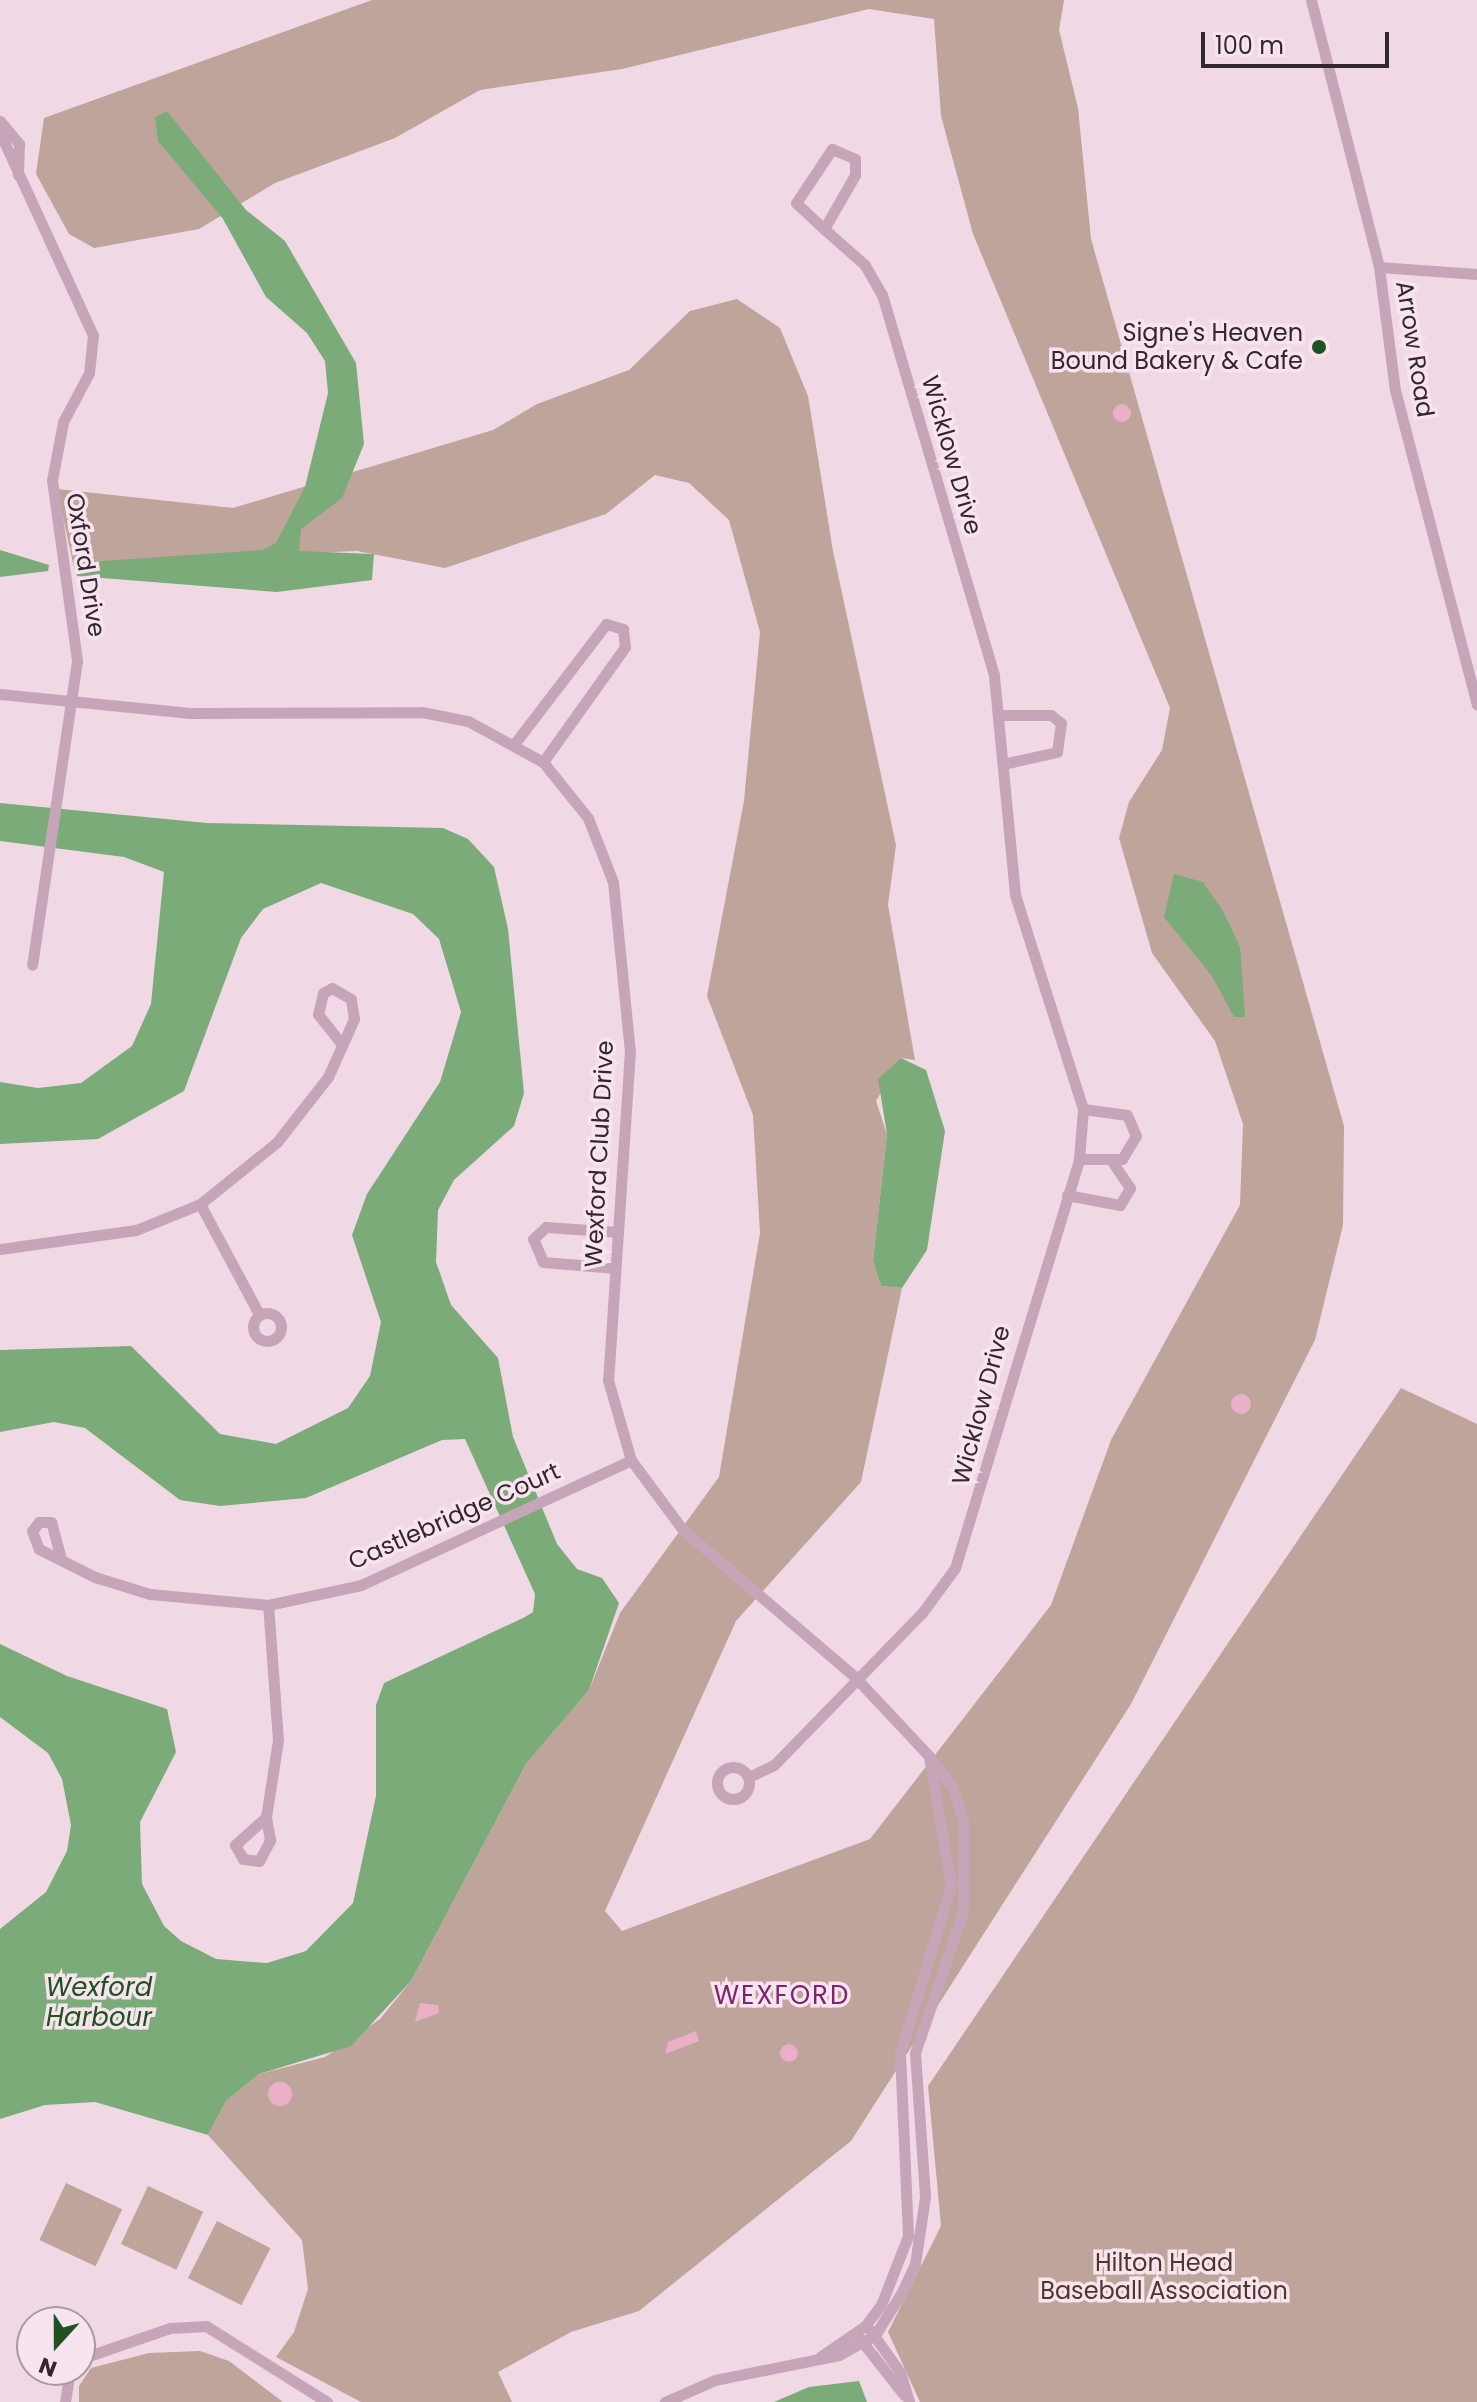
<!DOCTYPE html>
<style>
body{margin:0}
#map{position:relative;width:1477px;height:2402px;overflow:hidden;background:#f0d9e5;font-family:Poppins,sans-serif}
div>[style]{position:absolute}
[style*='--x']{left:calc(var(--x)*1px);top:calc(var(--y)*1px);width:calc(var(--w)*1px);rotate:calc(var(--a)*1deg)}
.green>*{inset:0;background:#bea49a;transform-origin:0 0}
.sand>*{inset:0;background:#eab0c7}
.round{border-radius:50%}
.water>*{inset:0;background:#7aab79}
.minor>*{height:11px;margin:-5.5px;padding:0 5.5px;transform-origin:5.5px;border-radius:5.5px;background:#c7a5b9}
.minor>.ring{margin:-5.5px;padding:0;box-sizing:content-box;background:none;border:11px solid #c7a5b9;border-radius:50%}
.dots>*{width:22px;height:22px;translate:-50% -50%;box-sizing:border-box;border:4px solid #f8e4ee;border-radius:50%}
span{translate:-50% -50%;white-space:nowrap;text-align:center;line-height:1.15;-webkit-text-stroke:7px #f8e4ee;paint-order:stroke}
.poi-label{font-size:24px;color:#332630}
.right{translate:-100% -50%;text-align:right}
.street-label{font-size:24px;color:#332630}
.park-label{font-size:24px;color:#50372b}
.water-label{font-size:26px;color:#1e521f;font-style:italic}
.neighbourhood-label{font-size:26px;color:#7e236d;letter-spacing:2px}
.north{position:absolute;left:16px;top:2306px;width:80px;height:80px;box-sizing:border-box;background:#f8e4ee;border:2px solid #a998a2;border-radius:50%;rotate:201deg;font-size:22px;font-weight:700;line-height:32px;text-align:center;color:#332630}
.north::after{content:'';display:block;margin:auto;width:28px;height:36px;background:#1e521f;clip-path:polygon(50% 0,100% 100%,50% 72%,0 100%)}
.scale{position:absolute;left:1201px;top:32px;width:188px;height:36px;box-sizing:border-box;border:4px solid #332630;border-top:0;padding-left:10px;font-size:24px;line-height:28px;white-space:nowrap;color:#332630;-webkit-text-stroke:6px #f8e4ee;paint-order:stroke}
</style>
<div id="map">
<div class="green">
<i style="clip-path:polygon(372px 0,1064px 0,1059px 30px,1078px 108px,1091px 239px,1344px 1126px,1343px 1225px,1315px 1340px,1131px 1704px,851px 2141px,639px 2311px,571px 2332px,498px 2372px,512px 2402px,361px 2402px,276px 2357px,294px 2332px,308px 2289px,302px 2240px,208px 2135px,226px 2101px,259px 2074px,325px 2057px,380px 2019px,411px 1981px,526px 1764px,589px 1690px,620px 1613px,719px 1477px,760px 1233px,753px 1115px,707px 996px,744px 801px,760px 632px,729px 520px,689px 483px,655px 475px,606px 514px,445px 568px,357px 551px,73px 563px,57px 489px,233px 508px,493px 430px,537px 404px,629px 370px,690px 311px,737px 299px,780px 328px,808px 396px,833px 551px,896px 845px,888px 905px,915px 1060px,901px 1058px,876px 1101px,887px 1134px,873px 1261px,881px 1286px,902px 1288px,861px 1482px,736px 1621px,605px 1911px,622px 1931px,870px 1839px,1051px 1605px,1111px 1440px,1240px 1205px,1243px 1124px,1215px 1041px,1152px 953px,1119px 838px,1129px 802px,1162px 750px,1170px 708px,973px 234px,941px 116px,934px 19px,869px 9px,622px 69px,480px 90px,395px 138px,275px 183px,199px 229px,94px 248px,69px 234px,36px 174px,44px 118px)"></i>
<i style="clip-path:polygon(1401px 1388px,1477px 1424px,1477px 2402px,920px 2402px,888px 2332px,941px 2226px,928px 2086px)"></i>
<i style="left:66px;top:2183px;width:62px;height:63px;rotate:25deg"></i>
<i style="left:148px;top:2186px;width:61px;height:64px;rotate:25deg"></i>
<i style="left:217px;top:2221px;width:60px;height:64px;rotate:27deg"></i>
<i style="clip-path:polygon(200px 2351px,229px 2361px,283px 2402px,79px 2402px,79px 2386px,91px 2368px,149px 2353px)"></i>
</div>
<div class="sand">
<i class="round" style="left:1113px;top:404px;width:18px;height:18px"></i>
<i class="round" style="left:1231px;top:1394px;width:20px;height:20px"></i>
<i style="clip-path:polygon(420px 2003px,438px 2005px,439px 2013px,415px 2022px)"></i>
<i style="clip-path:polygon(696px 2031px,699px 2041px,665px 2054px,668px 2042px)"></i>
<i class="round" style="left:780px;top:2044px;width:18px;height:18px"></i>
<i class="round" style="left:268px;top:2082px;width:24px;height:24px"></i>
</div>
<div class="water">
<i style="clip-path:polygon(167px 111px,246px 210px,285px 241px,356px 363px,364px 444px,342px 498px,301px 529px,299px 551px,374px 554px,372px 580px,277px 592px,77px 576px,73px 563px,263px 550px,276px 543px,305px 487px,328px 393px,325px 361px,307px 333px,266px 297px,223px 219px,158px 141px,155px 117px)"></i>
<i style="clip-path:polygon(0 550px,49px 565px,48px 571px,0 577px)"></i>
<i style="clip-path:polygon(0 803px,207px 823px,443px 828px,468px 839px,494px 867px,508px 929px,524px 1093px,514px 1126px,454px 1180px,438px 1210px,436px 1262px,451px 1305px,498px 1358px,513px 1437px,557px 1544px,577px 1569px,602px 1578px,619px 1603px,589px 1690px,526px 1764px,411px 1981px,351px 2046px,259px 2074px,226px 2101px,208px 2135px,95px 2102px,45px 2105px,0 2119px,0 1929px,46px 1892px,67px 1851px,71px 1825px,62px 1779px,48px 1753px,0 1717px,0 1644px,67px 1676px,167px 1709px,176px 1752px,140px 1822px,142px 1884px,164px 1926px,181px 1941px,216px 1959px,267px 1963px,306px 1951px,353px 1903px,376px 1796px,376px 1705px,384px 1683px,525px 1617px,533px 1612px,535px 1594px,465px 1439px,442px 1440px,306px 1498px,220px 1506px,180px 1500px,85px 1428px,54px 1422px,0 1432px,0 1350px,131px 1346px,220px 1434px,276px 1444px,348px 1408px,370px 1376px,381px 1322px,352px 1235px,367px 1194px,440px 1082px,461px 1012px,439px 939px,413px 914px,321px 883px,263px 909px,241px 938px,184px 1091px,98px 1139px,0 1144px,0 1082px,38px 1088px,81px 1083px,132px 1046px,151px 1004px,164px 872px,124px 857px,0 841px)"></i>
<i style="clip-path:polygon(1174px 874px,1203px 882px,1223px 911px,1240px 947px,1245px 1017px,1234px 1017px,1212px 976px,1164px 917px)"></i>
<i style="clip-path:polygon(901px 1058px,926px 1070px,945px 1131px,927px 1250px,902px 1288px,881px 1286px,873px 1261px,887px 1134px,878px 1079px)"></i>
<i style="clip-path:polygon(859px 2381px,867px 2402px,774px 2402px,809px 2387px)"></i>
</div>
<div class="minor">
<i style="--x:1311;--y:0;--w:276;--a:75.7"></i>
<i style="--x:1379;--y:267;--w:124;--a:82.6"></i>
<i style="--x:1395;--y:390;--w:325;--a:75.4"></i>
<i style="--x:0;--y:121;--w:30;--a:50"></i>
<i style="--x:19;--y:144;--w:31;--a:92"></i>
<i style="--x:0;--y:133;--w:222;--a:65.3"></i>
<i style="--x:93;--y:335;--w:38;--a:96"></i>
<i style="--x:89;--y:373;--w:55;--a:118"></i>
<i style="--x:63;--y:422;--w:59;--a:100.7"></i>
<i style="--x:52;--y:480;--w:183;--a:82.1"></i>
<i style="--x:77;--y:661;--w:307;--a:98.4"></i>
<i style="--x:1379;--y:267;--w:98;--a:4.1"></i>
<i style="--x:0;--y:694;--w:191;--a:5.7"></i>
<i style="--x:190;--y:713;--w:232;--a:-0.2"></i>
<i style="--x:422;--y:712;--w:47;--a:11.1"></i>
<i style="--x:468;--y:721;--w:85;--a:28.7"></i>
<i style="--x:543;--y:762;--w:72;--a:51.2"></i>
<i style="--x:588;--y:818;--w:69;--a:68.7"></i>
<i style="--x:613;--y:882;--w:170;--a:84.3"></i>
<i style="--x:630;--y:1051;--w:330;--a:93.8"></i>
<i style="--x:608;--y:1380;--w:83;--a:74"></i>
<i style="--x:631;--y:1460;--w:87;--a:53.4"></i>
<i style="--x:683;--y:1530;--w:226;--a:40.5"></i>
<i style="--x:855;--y:1677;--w:108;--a:46.9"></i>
<i style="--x:929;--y:1756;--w:40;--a:53"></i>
<i style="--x:953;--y:1788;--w:34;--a:73"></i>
<i style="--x:963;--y:1820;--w:92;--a:90"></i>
<i style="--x:963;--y:1912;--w:149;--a:108.8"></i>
<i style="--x:915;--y:2053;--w:144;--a:86"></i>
<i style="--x:925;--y:2197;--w:68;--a:98.5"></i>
<i style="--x:915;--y:2264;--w:31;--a:115"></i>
<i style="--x:902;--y:2292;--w:51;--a:122.1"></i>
<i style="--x:875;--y:2335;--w:41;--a:150.9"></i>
<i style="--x:839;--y:2355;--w:126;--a:168.6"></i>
<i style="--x:715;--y:2380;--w:55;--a:156.3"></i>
<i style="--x:999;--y:715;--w:52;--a:0"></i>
<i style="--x:1051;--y:715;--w:13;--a:39"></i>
<i style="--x:1061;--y:723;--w:29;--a:98"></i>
<i style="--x:1057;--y:752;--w:55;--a:167.5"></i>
<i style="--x:515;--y:743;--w:150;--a:-52.6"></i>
<i style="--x:606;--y:624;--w:18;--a:16"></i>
<i style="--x:623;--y:629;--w:18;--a:84"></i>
<i style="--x:625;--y:647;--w:141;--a:125.5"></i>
<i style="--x:1079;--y:1159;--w:43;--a:0"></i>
<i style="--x:1122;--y:1159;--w:27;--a:-59"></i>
<i style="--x:1136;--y:1136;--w:23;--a:-113"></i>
<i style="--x:1127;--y:1115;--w:44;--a:-172.2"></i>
<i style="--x:1067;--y:1195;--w:54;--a:10.7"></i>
<i style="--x:1120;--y:1205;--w:20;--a:-60"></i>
<i style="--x:1130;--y:1188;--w:32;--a:-124"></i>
<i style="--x:200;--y:1204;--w:125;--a:61.8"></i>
<i style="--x:0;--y:1249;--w:137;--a:-8"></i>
<i style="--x:136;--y:1230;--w:69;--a:-22.1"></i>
<i style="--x:200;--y:1204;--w:99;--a:-38.8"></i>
<i style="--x:277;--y:1142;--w:83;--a:-51.9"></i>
<i style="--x:328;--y:1077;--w:64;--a:-65.9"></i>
<i style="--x:354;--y:1019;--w:20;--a:-99"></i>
<i style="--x:351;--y:999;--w:22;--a:-150"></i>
<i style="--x:332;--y:988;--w:10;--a:151"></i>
<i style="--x:323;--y:993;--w:22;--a:103"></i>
<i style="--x:318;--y:1014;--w:37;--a:52"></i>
<i style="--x:615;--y:1268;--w:72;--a:-175.2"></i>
<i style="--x:543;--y:1262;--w:25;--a:-113"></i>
<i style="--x:533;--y:1239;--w:18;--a:-43"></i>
<i style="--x:546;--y:1227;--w:72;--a:4"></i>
<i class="ring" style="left:253px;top:1313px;width:17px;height:17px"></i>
<i style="--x:60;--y:1555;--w:34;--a:-105"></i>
<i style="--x:51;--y:1522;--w:12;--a:180"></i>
<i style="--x:39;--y:1522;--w:11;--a:128"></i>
<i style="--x:32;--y:1531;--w:19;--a:69"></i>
<i style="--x:39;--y:1549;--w:63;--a:26.6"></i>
<i style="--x:95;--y:1577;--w:58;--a:17.2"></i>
<i style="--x:150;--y:1594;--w:119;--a:5.3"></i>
<i style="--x:268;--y:1605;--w:95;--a:-12.1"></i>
<i style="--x:361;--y:1585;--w:298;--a:-24.8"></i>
<i class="ring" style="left:717px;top:1767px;width:21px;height:21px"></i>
<i style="--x:749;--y:1777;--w:28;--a:-26"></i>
<i style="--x:774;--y:1765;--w:212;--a:-45.8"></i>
<i style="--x:922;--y:1613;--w:56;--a:-53.7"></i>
<i style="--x:955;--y:1568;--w:427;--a:-73.1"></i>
<i style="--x:1079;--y:1159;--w:50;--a:-85.4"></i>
<i style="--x:1083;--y:1109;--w:225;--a:-107.6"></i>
<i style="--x:1015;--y:894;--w:220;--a:-95.5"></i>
<i style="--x:994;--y:675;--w:396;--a:-106.4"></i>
<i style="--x:882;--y:295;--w:34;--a:-120"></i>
<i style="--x:865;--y:265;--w:55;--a:-138.7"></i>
<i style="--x:824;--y:229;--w:38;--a:-137"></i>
<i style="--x:796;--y:203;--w:65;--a:-56.3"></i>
<i style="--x:832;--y:149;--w:25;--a:23"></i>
<i style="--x:855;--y:159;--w:16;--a:90"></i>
<i style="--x:855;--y:175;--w:62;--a:119.9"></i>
<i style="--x:266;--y:1817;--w:42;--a:137.9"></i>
<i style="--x:235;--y:1845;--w:16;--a:60"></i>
<i style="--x:243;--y:1859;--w:16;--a:7"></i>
<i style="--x:259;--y:1861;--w:24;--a:-62"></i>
<i style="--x:270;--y:1840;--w:23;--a:-100"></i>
<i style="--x:266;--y:1817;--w:78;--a:-81.1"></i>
<i style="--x:278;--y:1740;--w:135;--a:-94.2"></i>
<i style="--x:870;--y:2330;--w:52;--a:54.5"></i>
<i style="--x:900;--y:2372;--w:31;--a:73"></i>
<i style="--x:860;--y:2339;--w:71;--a:51.8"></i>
<i style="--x:820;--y:2357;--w:55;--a:-34.6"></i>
<i style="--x:865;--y:2326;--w:26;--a:-53"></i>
<i style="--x:881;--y:2305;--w:74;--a:-68.6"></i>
<i style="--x:908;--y:2236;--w:183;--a:-92.5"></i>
<i style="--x:900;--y:2053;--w:176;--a:-73.1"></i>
<i style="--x:951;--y:1885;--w:131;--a:-99.7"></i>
<i style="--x:80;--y:2359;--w:95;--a:-19"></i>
<i style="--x:170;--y:2328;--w:36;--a:-3"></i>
<i style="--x:206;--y:2326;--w:143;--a:32.1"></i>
<i style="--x:65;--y:2402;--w:32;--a:-81"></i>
</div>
<div class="dots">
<i style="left:1319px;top:347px;background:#1e521f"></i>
</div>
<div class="poi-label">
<span class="right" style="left:1303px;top:347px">Signe's Heaven<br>Bound Bakery &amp; Cafe</span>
</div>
<div class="street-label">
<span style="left:1415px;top:349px;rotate:81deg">Arrow Road</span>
<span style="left:952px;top:455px;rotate:74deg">Wicklow Drive</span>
<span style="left:86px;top:565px;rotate:81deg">Oxford Drive</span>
<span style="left:599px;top:1154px;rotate:-87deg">Wexford Club Drive</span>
<span style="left:981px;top:1405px;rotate:-75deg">Wicklow Drive</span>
<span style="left:454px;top:1516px;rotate:-24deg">Castlebridge Court</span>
</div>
<div class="park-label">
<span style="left:1164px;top:2277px">Hilton Head<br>Baseball Association</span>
</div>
<div class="water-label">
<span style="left:99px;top:2003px">Wexford<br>Harbour</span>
</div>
<div class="neighbourhood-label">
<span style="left:782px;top:1996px">WEXFORD</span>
</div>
<div class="north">N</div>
<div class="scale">100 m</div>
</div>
